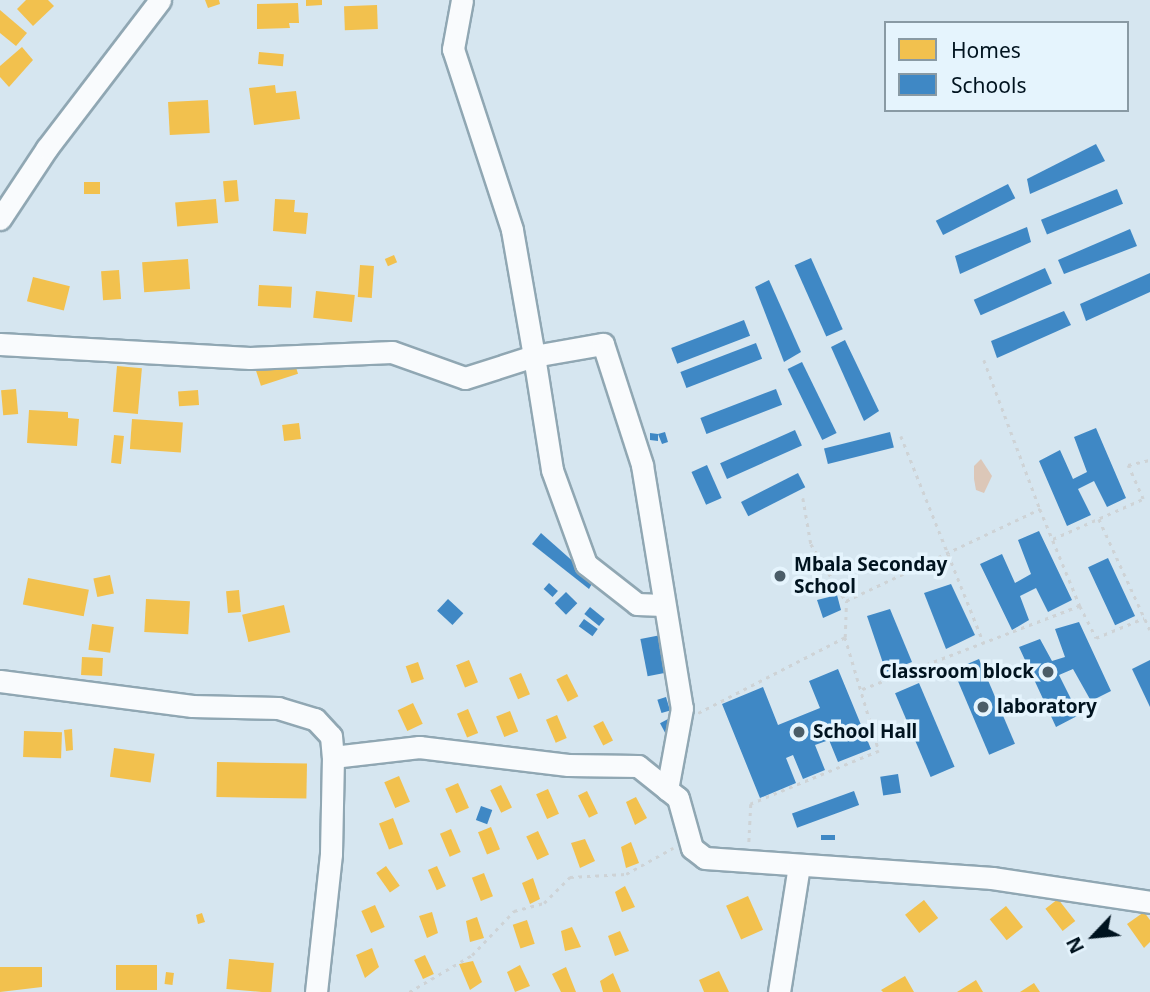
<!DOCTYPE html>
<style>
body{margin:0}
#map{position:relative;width:1150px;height:992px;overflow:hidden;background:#d6e6f0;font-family:"Noto Sans",sans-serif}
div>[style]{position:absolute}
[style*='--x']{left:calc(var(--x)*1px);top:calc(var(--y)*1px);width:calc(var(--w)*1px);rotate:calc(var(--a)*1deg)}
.green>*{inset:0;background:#dcc7b8}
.homes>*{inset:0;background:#f2c14e;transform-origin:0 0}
.schools>*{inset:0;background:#3f88c5;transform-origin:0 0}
.path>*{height:2.5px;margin-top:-1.25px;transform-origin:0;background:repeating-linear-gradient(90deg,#ced3d6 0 3.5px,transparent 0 8.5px)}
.roads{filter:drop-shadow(2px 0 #90a7b3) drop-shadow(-2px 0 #90a7b3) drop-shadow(0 2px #90a7b3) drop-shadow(0 -2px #90a7b3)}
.minor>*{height:21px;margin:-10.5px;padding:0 10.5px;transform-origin:10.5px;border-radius:10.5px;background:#f9fbfd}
.dots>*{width:19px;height:19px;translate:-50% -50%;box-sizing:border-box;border:4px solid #e5f4fd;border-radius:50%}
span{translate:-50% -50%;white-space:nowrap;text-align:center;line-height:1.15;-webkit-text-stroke:7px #e5f4fd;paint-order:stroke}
.poi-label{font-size:19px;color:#00131f;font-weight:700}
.left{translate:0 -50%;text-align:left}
.right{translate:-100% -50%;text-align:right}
.legend{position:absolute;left:884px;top:21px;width:245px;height:91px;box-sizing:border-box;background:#e5f4fd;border:2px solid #899aa4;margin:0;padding:9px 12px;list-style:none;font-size:21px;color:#00131f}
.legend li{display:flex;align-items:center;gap:14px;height:35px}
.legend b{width:35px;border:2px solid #899aa4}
.north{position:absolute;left:1059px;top:901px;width:70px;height:70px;-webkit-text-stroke:5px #e5f4fd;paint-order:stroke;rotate:244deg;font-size:19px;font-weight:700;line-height:28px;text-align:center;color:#00131f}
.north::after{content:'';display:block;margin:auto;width:24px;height:32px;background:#00131f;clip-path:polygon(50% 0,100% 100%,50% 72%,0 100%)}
</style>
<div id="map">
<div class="green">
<i style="clip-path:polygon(981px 459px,992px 476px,984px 493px,976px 490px,974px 479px,974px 466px)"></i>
</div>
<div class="homes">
<i style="clip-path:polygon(26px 0,48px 0,54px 6px,33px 26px,17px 9px)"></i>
<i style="clip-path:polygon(205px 0,219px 0,220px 4px,208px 8px)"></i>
<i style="clip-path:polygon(306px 0,322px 0,322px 5px,306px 6px)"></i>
<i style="clip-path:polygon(298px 3px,299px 23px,289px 23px,290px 28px,257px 29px,257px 4px)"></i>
<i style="left:377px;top:5px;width:24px;height:33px;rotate:88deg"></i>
<i style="clip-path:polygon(0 10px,27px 33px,16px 46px,0 33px)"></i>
<i style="clip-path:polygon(22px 47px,33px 60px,9px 87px,0 77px,0 66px)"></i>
<i style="left:259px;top:52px;width:25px;height:12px;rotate:5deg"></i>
<i style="clip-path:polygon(275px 85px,276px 93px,296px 91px,300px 119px,254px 125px,249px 88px)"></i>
<i style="left:208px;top:100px;width:33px;height:40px;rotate:87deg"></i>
<i style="left:237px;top:180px;width:21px;height:14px;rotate:85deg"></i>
<i style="left:84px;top:182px;width:16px;height:12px"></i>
<i style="left:216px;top:199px;width:24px;height:41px;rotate:85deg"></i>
<i style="clip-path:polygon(275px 199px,295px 200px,294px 212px,308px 213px,306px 234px,273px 231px)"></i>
<i style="left:394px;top:255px;width:8px;height:10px;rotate:67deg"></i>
<i style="left:188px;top:259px;width:30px;height:46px;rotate:86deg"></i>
<i style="left:360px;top:265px;width:14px;height:32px;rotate:4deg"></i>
<i style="left:119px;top:270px;width:29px;height:18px;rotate:86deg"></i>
<i style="left:33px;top:277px;width:38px;height:25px;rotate:14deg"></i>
<i style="left:259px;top:285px;width:33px;height:21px;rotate:3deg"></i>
<i style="left:316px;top:291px;width:39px;height:27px;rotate:6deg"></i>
<i style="left:290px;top:349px;width:26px;height:39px;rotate:72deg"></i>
<i style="left:117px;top:366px;width:25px;height:46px;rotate:5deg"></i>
<i style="left:16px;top:389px;width:25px;height:15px;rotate:85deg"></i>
<i style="left:198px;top:390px;width:15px;height:20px;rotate:86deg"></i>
<i style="clip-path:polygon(29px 410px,68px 412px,68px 418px,79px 419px,77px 446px,27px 443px)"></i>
<i style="left:132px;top:419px;width:51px;height:30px;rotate:4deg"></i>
<i style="left:299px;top:423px;width:16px;height:17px;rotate:83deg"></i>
<i style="left:114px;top:435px;width:10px;height:28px;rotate:6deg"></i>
<i style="left:110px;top:575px;width:19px;height:17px;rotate:78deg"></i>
<i style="left:28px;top:578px;width:62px;height:27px;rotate:11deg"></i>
<i style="left:239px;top:590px;width:22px;height:13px;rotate:85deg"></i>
<i style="left:146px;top:599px;width:44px;height:33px;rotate:3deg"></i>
<i style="left:284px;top:605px;width:28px;height:43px;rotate:77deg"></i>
<i style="left:92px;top:624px;width:22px;height:26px;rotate:8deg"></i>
<i style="left:82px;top:657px;width:21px;height:18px;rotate:3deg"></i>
<i style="left:469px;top:660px;width:24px;height:14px;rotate:68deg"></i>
<i style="left:418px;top:662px;width:18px;height:13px;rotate:71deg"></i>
<i style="left:521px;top:673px;width:23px;height:13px;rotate:67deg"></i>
<i style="left:567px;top:674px;width:25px;height:12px;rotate:63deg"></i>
<i style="left:413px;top:703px;width:23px;height:17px;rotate:65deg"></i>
<i style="left:468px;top:709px;width:26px;height:12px;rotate:67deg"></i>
<i style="left:510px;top:711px;width:22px;height:15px;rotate:68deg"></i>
<i style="left:557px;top:715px;width:25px;height:12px;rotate:67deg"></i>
<i style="left:603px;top:721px;width:22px;height:11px;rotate:63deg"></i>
<i style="clip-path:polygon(72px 729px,73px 750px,66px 751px,64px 730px)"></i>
<i style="left:24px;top:731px;width:38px;height:26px;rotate:2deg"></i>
<i style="left:114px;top:748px;width:41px;height:29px;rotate:8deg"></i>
<i style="left:217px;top:762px;width:90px;height:35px;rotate:1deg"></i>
<i style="left:399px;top:776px;width:28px;height:16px;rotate:67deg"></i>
<i style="left:458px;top:783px;width:27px;height:14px;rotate:66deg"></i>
<i style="left:501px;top:785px;width:25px;height:12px;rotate:64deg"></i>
<i style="left:548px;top:789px;width:27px;height:13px;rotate:66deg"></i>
<i style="left:587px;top:791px;width:25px;height:10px;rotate:64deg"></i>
<i style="clip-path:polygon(636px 797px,647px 818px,635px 825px,626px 802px)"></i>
<i style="left:393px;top:818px;width:28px;height:15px;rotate:69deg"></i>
<i style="left:491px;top:827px;width:24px;height:14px;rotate:68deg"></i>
<i style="left:451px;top:829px;width:25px;height:12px;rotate:67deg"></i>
<i style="left:538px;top:831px;width:26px;height:13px;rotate:65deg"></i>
<i style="clip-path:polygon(585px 839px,595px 861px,580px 868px,571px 843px)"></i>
<i style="clip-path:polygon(631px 842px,639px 863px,626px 868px,621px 847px)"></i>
<i style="left:386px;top:866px;width:24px;height:12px;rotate:55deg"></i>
<i style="left:437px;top:866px;width:22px;height:10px;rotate:66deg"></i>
<i style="left:484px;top:873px;width:25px;height:13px;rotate:69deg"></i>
<i style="clip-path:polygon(533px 878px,540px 899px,530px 904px,522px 883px)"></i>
<i style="clip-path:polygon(625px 886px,635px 907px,622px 912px,615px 892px)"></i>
<i style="left:748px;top:896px;width:37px;height:24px;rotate:66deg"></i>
<i style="left:1058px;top:899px;width:28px;height:16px;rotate:52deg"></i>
<i style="left:924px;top:900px;width:23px;height:24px;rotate:52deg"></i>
<i style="left:375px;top:905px;width:24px;height:15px;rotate:66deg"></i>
<i style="left:1006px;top:906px;width:27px;height:21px;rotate:51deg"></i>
<i style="clip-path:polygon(432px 912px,438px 933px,427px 938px,419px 916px)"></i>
<i style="clip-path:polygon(1144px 912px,1150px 920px,1150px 942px,1144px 948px,1127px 924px)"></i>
<i style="clip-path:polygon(202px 913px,205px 922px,198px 924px,196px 915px)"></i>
<i style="clip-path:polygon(477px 917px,484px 938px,470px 942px,466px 921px)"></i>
<i style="left:527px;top:920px;width:25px;height:15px;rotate:72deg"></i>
<i style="clip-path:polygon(572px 927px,581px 947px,565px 951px,561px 931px)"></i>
<i style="clip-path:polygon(620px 931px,629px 951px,615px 956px,608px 936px)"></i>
<i style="clip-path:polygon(372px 948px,379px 967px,365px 978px,356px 955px)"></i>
<i style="left:425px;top:955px;width:21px;height:12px;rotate:65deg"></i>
<i style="left:229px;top:959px;width:45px;height:30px;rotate:5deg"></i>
<i style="clip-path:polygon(473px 961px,482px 982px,470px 990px,459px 964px)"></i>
<i style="left:116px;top:965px;width:41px;height:25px"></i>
<i style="clip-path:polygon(520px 965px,530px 986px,515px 992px,507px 972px)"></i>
<i style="clip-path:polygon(0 967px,42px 967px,42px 987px,0 992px)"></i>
<i style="clip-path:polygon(566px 967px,576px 992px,561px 992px,552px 974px)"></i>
<i style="clip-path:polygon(719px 971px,729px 992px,704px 992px,699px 980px)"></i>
<i style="left:166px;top:972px;width:8px;height:12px;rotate:7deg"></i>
<i style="clip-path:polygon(613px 973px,621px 992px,603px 992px,600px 981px)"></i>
<i style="clip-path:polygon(905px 976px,914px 992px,883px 992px,881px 990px)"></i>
<i style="clip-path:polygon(976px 980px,983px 992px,957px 992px)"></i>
<i style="clip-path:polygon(1034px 983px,1040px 992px,1020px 992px)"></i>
</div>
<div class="schools">
<i style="clip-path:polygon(1096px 144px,1105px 161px,1030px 194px,1027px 179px)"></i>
<i style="left:1008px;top:184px;width:16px;height:81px;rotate:63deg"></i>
<i style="left:1117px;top:189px;width:16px;height:82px;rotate:68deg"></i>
<i style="clip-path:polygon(1027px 227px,1031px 242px,960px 274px,955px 256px)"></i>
<i style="clip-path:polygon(1130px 229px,1137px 246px,1064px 274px,1058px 260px)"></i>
<i style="left:811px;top:258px;width:78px;height:18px;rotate:66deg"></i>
<i style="left:1045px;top:268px;width:17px;height:78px;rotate:66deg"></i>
<i style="clip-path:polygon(1150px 273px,1150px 292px,1086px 321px,1080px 304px)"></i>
<i style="clip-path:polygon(769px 280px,801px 352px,784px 362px,755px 287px)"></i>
<i style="clip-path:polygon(1064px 311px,1071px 325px,997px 358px,991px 341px)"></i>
<i style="left:744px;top:320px;width:17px;height:78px;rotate:69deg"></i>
<i style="clip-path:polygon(845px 340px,879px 411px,864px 421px,831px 347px)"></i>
<i style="left:756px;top:343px;width:17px;height:81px;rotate:69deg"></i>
<i style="left:802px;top:362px;width:79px;height:16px;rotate:64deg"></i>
<i style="left:776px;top:389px;width:17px;height:81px;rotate:69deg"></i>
<i style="clip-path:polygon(1096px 428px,1126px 498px,1107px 507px,1094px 481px,1078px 489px,1091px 515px,1067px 526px,1039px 461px,1060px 450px,1073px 479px,1087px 472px,1074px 437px)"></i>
<i style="left:795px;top:430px;width:17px;height:82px;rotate:66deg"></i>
<i style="clip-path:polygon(665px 432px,668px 442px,662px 444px,658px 434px)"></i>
<i style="left:890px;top:432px;width:16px;height:68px;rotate:76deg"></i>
<i style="clip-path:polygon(650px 433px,658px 434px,658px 441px,650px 440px)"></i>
<i style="left:707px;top:465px;width:36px;height:17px;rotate:66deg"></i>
<i style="left:798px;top:473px;width:16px;height:64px;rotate:63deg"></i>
<i style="clip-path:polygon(1039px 531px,1072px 600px,1048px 612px,1036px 588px,1020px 596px,1029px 620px,1012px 630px,980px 564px,1002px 554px,1015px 583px,1031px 574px,1018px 540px)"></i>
<i style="clip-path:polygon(541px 533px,594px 580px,589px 589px,532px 544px)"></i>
<i style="left:1108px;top:558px;width:64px;height:22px;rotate:65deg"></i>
<i style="left:549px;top:583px;width:12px;height:8px;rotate:42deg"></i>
<i style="clip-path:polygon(951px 584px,975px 635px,946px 649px,924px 593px)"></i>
<i style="left:566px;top:592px;width:16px;height:16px;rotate:45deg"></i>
<i style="clip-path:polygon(837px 595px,841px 610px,823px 618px,817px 600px)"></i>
<i style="left:448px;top:599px;width:21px;height:16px;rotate:43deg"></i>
<i style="left:590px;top:607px;width:19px;height:9px;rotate:39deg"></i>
<i style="clip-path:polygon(890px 609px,912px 662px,886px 672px,867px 616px)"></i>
<i style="left:584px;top:619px;width:17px;height:9px;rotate:36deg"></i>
<i style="clip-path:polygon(1079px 622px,1111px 691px,1091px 701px,1073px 669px,1059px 675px,1079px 715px,1056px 727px,1019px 647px,1040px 639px,1052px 661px,1065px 657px,1055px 629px)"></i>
<i style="left:661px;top:635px;width:38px;height:21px;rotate:79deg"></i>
<i style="left:979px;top:659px;width:92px;height:28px;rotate:67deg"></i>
<i style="clip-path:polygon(1150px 660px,1150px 707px,1132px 669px)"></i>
<i style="clip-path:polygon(838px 669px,871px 749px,838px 762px,829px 740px,815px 745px,825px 770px,803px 779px,793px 755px,786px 758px,796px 783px,760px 798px,722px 704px,763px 687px,778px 725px,820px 708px,809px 681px)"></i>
<i style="left:919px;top:683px;width:91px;height:26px;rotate:67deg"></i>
<i style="left:666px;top:697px;width:14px;height:9px;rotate:73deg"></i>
<i style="left:668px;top:719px;width:15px;height:9px;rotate:62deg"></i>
<i style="left:898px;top:774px;width:19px;height:18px;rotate:81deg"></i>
<i style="left:854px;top:791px;width:15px;height:66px;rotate:70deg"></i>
<i style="left:481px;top:806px;width:12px;height:15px;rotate:20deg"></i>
<i style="left:821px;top:835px;width:14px;height:5px"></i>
</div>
<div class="path">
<i style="--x:984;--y:360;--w:159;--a:69.4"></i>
<i style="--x:901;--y:436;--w:223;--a:68.2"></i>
<i style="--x:803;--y:498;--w:47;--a:80.1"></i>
<i style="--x:811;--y:544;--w:66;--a:58.7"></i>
<i style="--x:1099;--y:519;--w:122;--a:65.3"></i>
<i style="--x:1053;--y:539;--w:98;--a:-24"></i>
<i style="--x:1143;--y:499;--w:37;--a:-114"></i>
<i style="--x:1128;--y:465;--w:22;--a:-13"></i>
<i style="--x:1080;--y:606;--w:36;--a:63"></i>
<i style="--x:1096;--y:638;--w:52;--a:-22.6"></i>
<i style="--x:845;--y:637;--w:36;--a:-88"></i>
<i style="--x:846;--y:601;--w:215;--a:-25.4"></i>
<i style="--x:1040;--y:509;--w:105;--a:67.6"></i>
<i style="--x:1080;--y:606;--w:235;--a:159"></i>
<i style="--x:698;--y:713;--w:165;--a:-27.3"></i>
<i style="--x:845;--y:637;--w:119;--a:73.4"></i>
<i style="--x:879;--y:751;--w:139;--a:157.5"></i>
<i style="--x:751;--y:804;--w:40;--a:92.9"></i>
<i style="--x:409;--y:992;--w:73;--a:-30.4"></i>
<i style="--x:472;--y:955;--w:61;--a:-46.3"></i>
<i style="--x:514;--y:911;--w:31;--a:-15"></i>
<i style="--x:544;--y:903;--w:37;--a:-45"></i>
<i style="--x:570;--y:877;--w:56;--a:-3.1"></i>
<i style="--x:626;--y:874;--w:54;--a:-29"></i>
</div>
<div class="roads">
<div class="minor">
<i style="--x:462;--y:0;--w:50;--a:100.4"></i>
<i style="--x:453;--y:49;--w:190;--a:71.9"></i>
<i style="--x:512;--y:230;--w:128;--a:80.1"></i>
<i style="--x:534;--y:356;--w:70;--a:-9.9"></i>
<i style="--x:603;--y:344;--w:127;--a:72.1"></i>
<i style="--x:642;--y:465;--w:246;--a:80.7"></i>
<i style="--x:682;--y:708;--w:83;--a:100.4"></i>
<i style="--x:0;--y:219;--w:85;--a:-56.5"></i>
<i style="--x:47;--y:148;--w:186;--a:-52.6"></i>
<i style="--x:0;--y:344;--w:250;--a:3.2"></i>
<i style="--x:250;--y:358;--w:142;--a:-2.4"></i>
<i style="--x:392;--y:352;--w:77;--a:19.6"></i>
<i style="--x:465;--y:378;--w:72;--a:-17.7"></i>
<i style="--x:534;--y:356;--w:115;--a:81"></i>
<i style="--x:552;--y:470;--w:100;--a:70.1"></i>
<i style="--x:586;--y:564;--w:65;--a:38.1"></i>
<i style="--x:637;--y:604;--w:26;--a:2"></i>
<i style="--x:0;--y:681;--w:194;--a:7.4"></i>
<i style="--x:192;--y:706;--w:86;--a:1.3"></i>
<i style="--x:278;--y:708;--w:39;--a:17"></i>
<i style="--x:315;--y:719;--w:23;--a:47"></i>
<i style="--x:331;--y:736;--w:21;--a:85"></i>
<i style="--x:333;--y:757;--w:97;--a:91.2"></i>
<i style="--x:331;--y:854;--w:139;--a:96.2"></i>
<i style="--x:333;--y:757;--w:87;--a:-6.6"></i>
<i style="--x:419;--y:747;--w:150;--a:6.9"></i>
<i style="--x:568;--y:765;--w:70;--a:0.8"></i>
<i style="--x:638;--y:766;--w:51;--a:38.7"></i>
<i style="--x:678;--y:798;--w:52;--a:74.4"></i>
<i style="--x:692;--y:848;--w:16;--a:38"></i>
<i style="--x:705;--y:858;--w:288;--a:4"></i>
<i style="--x:992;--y:878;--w:160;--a:8.6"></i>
<i style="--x:779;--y:992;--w:128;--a:-81"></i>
</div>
</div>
<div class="dots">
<i style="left:780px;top:576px;background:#4b5d68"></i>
<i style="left:1048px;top:672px;background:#4b5d68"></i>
<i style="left:983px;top:707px;background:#4b5d68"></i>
<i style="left:799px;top:732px;background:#4b5d68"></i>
</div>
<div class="poi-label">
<span class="left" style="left:794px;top:576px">Mbala Seconday<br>School</span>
<span class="right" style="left:1034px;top:672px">Classroom block</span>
<span class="left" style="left:997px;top:707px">laboratory</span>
<span class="left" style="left:813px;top:732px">School Hall</span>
</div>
<ul class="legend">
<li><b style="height:19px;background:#f2c14e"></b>Homes</li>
<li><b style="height:19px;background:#3f88c5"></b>Schools</li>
</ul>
<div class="north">N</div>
</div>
